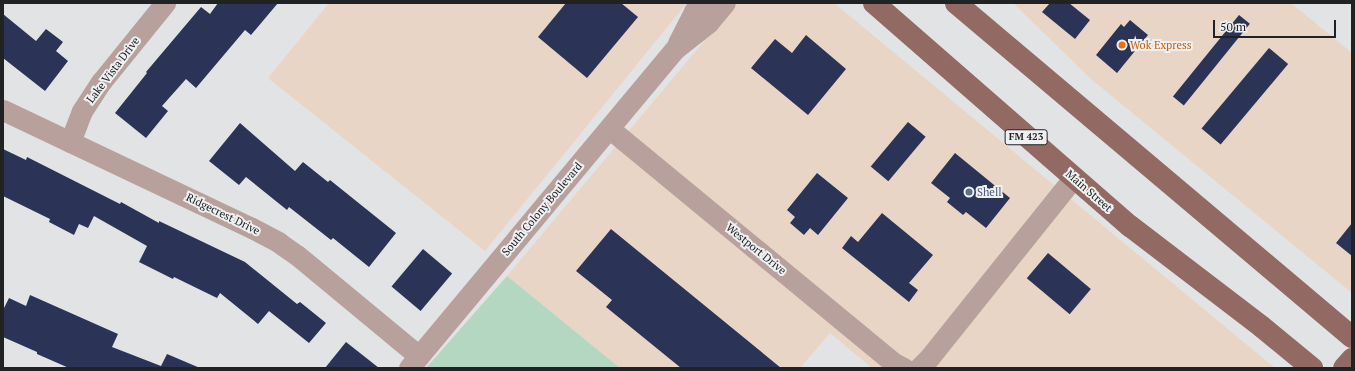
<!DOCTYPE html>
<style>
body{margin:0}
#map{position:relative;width:1355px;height:371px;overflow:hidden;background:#e2e3e5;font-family:"PT Serif",serif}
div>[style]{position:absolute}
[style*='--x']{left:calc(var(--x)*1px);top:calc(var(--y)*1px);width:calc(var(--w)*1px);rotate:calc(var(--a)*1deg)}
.commercial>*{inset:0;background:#e9d5c6}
.green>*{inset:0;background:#b4d7c1}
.building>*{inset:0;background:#2b3457;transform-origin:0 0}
.minor>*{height:21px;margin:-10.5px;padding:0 10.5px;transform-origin:10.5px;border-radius:10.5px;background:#b8a09d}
.major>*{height:22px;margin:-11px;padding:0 11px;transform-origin:11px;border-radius:11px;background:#926963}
.dots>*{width:11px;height:11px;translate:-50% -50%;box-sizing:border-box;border:2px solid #eff0f2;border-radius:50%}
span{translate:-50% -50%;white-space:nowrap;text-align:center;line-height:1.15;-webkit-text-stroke:4px #eff0f2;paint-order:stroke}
.shield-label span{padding:1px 3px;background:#eff0f2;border:1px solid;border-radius:3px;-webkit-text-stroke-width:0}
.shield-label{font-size:10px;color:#212223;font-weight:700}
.food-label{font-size:11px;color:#c56008}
.left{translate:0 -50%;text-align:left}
.street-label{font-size:11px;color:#212223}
.service-label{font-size:11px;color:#4e5e75}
.frame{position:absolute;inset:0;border:4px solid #212223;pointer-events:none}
.scale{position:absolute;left:1213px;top:20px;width:123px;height:18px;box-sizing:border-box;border:2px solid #212223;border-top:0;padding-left:5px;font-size:12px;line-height:14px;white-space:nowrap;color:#212223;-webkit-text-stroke:3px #eff0f2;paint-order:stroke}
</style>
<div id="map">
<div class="commercial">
<i style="clip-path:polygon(329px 3px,687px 3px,485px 251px,268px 78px)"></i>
<i style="clip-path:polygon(736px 3px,834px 3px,1275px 368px,872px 368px,830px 333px,800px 368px,620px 368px,507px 276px)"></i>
<i style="clip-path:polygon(1013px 3px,1291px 3px,1352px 53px,1352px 293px,1091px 79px)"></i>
</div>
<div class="green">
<i style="clip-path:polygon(507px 276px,620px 368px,426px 368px)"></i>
</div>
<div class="building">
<i style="clip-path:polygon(218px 3px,278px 3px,251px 35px,245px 30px,196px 88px,186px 79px,162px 106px,168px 111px,146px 138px,115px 113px,147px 73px,146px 72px,201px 7px,210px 14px)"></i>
<i style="clip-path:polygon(566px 3px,621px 3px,638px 17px,587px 78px,538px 37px)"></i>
<i style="clip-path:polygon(1050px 3px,1069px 3px,1090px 20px,1075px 39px,1042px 12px)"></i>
<i style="clip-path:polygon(3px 14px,36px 41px,46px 29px,63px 42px,56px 51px,68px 61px,45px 91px,3px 58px)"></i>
<i style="left:1239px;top:15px;width:14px;height:105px;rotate:39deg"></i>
<i style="clip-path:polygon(1130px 20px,1148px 35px,1117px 73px,1096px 55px,1121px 24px,1124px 27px)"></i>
<i style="clip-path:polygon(806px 35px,846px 69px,808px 115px,751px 68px,775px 39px,792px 53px)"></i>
<i style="left:1269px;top:48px;width:25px;height:105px;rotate:40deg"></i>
<i style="left:908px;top:122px;width:23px;height:58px;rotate:40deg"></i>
<i style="clip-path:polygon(240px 123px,295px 171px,303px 162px,328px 182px,330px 180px,396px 233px,369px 267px,333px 238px,331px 240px,289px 207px,287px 210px,246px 177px,239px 185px,209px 161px)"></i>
<i style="clip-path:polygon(3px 149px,26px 160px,27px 157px,120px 204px,121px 202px,159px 223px,159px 221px,245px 262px,297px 304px,300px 302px,326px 323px,309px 343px,269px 311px,258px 324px,220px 293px,217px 298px,174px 277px,173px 279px,139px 262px,147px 246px,94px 216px,88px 228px,79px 224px,74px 235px,49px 222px,50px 219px,3px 196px)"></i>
<i style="clip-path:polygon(955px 153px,1010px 198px,986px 228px,966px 212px,963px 215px,947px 202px,950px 198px,931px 183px)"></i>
<i style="clip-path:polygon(817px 173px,848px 198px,818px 235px,810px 228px,804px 235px,790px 223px,795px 217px,787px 210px)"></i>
<i style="clip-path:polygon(882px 213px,933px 255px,909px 283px,918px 290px,909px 302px,842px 248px,851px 236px,858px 242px)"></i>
<i style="clip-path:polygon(1352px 223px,1352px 256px,1336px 243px)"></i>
<i style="clip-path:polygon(611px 229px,781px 368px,681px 368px,606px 307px,612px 300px,576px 271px)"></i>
<i style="left:423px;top:249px;width:38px;height:49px;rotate:40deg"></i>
<i style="left:1048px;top:253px;width:56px;height:33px;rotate:40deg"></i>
<i style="clip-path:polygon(30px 295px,118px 334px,112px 347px,161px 366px,167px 354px,200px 368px,69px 368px,37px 354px,37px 352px,3px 337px,3px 310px,9px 298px,26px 306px)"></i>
<i style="clip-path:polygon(346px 342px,379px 368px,325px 368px)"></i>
</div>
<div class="minor">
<i style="--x:678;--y:43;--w:36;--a:-63"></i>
<i style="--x:694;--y:11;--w:10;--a:-53"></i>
<i style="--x:3;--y:110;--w:276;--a:25.4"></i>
<i style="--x:252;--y:228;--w:30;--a:28"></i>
<i style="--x:278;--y:242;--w:24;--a:35"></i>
<i style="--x:298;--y:256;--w:157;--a:39.6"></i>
<i style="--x:610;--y:129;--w:368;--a:39.5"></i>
<i style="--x:894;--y:363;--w:11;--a:27"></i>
<i style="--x:70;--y:142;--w:33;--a:-69"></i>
<i style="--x:82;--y:111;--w:35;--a:-57"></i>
<i style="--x:101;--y:82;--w:102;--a:-51"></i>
<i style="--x:409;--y:368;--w:415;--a:-50.2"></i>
<i style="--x:675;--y:49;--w:42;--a:-38.2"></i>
<i style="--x:708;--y:23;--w:26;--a:-50"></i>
<i style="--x:919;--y:368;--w:14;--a:-45"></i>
<i style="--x:929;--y:358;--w:231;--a:-51.3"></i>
</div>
<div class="major">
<i style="--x:874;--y:3;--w:340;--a:41.1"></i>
<i style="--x:1130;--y:226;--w:166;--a:37.4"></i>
<i style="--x:1262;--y:327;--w:65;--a:39.4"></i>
<i style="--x:956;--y:3;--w:518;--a:40.15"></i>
<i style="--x:1344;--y:368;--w:12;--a:-48"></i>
</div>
<div class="dots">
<i style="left:1122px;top:45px;background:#e8710a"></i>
<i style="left:969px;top:192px;background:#5c6f8a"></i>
</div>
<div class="shield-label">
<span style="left:1026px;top:137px">FM 423</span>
</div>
<div class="food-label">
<span class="left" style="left:1130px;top:45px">Wok Express</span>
</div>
<div class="street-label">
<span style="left:113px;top:70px;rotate:-53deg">Lake Vista Drive</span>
<span style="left:1089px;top:191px;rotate:41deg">Main Street</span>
<span style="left:542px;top:209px;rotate:-50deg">South Colony Boulevard</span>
<span style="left:223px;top:214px;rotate:26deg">Ridgecrest Drive</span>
<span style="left:756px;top:249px;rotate:39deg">Westport Drive</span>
</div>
<div class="service-label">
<span class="left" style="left:977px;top:192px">Shell</span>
</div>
<div class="frame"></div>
<div class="scale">50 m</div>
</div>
